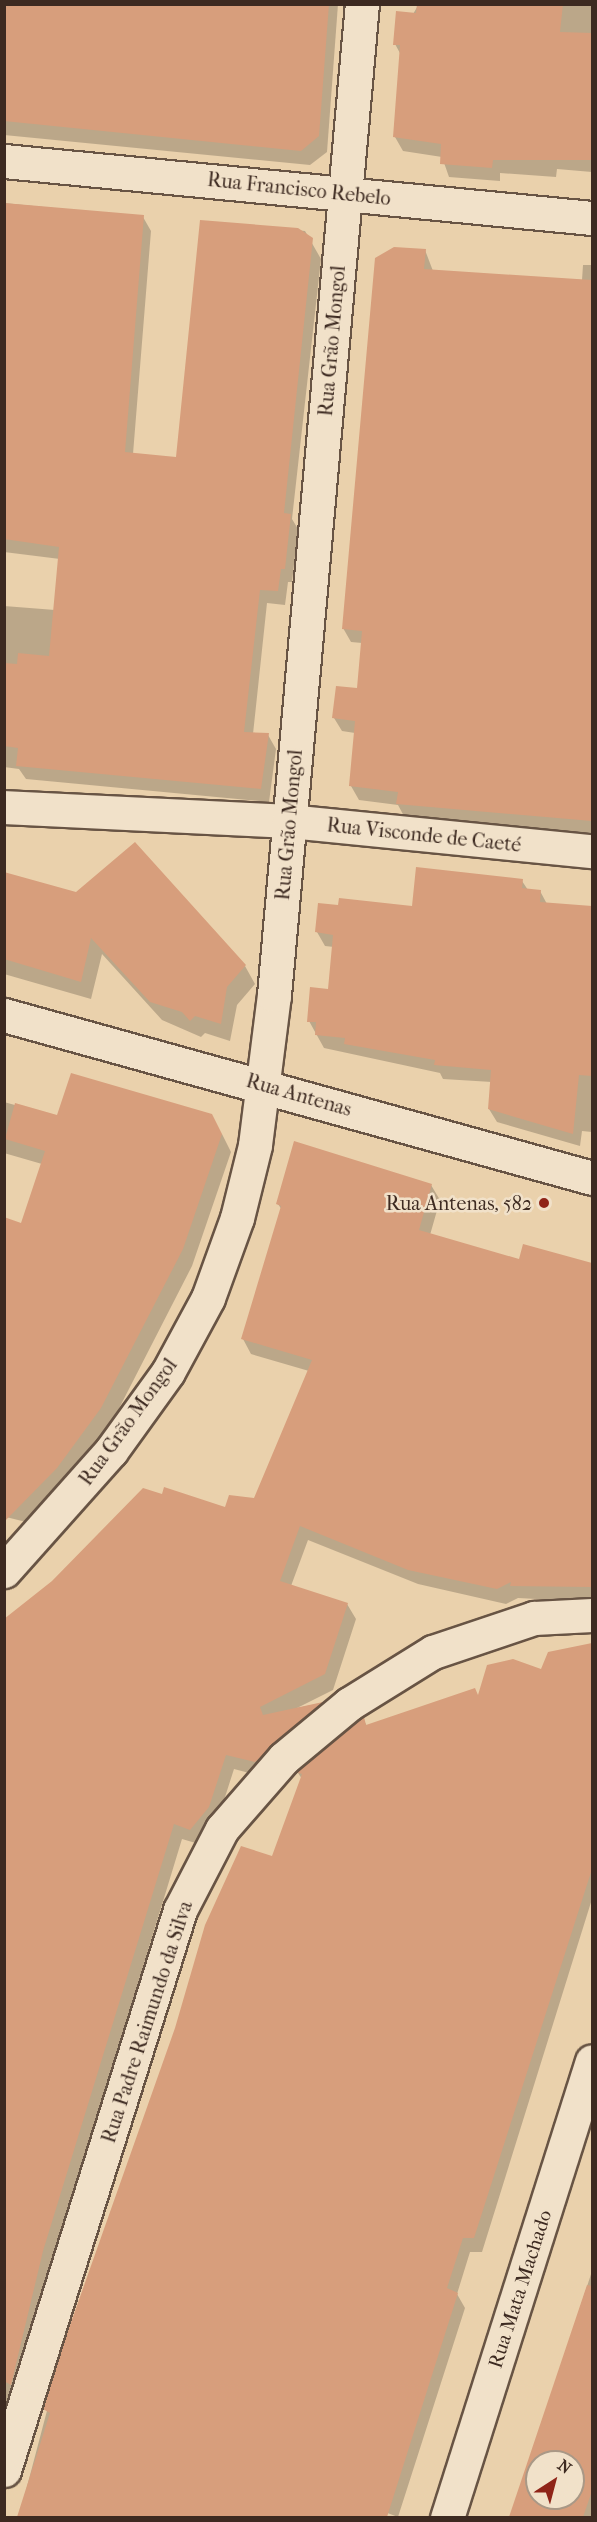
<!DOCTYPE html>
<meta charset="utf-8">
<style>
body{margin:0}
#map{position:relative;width:597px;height:2522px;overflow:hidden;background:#ead1ac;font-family:"IM FELL French Canon",serif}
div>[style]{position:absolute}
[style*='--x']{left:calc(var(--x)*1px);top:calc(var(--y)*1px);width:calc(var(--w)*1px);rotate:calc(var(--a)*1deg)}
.shadow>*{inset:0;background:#0003}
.building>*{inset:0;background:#d79e7c}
.roads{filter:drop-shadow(2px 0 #685444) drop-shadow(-2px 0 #685444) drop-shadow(0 2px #685444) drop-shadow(0 -2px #685444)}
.minor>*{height:33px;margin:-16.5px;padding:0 16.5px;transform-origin:16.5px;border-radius:16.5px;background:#f1e1c9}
.tertiary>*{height:33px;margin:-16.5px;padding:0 16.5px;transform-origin:16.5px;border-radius:16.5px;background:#f1e1c9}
.dots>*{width:16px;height:16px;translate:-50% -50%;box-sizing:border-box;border:3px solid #f1e1c9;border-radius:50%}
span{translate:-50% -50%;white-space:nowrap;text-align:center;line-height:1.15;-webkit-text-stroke:5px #f1e1c9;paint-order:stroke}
.street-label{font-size:20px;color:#3d2a21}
.poi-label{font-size:20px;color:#3d2a21}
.right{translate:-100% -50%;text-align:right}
.frame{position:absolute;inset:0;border:6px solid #3d2a21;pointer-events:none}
.north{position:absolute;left:525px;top:2450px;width:60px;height:60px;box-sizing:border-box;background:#f1e1c9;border:2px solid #a99886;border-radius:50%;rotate:36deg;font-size:16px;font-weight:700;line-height:24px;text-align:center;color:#3d2a21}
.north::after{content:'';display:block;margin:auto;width:21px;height:27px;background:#8f2418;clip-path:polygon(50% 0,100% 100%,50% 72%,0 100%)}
</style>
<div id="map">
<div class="shadow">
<i style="clip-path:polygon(4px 4px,338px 4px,327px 152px,310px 165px,4px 135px)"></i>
<i style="clip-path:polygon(419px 4px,592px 4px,592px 172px,557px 169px,556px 177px,500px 173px,500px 181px,449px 177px,442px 157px,403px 151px,395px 137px,401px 55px,395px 44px)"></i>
<i style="clip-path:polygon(4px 203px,143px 217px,151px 231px,133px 454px,178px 458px,202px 221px,305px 231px,321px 259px,292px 519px,298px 529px,292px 582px,288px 582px,285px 605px,267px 603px,253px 734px,268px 735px,276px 749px,269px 802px,26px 779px,19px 769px,4px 767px,4px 606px,55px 610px,60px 559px,4px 552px)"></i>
<i style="clip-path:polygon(425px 250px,433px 271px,582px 280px,583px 265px,592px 265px,592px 833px,405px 818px,398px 805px,359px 800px,351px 786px,355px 733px,342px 731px,334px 718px,358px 689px,362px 643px,351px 642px,343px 628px)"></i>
<i style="clip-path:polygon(4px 873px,245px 966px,255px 984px,237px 1005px,230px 1041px,205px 1033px,201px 1037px,162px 1020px,102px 954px,91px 999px,4px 974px)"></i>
<i style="clip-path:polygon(522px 881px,528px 890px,540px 891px,547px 904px,592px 911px,592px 1132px,582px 1131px,580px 1146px,497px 1122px,489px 1109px,492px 1082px,443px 1079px,440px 1073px,324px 1048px,309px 1021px,329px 991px,334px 947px,325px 946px,317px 932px)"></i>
<i style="clip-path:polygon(4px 1102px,58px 1117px,222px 1134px,231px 1152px,192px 1266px,110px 1426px,66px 1486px,30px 1523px,6px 1517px,42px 1164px,4px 1153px)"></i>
<i style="clip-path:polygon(431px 1185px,440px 1200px,430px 1235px,520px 1261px,524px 1246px,592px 1264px,592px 1602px,518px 1598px,506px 1604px,418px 1584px,308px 1540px,291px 1586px,347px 1604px,356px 1619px,333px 1690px,297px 1708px,322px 1703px,330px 1717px,264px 1777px,234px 1769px,217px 1822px,199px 1844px,182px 1839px,4px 2423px,4px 1624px,226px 1509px,255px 1500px,309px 1371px,251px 1354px,243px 1339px,282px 1210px,278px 1204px)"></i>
<i style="clip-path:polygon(492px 1685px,592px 1714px,592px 1899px,482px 2252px,470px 2252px,457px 2294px,465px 2308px,398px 2517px,377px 2509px,374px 2518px,19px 2517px,64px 2346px,273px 1857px,302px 1779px,298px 1773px,363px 1719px,367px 1726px,479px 1698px)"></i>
<i style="clip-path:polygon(evenodd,592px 2271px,592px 2518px,512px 2518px,592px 2271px,537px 2462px,573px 2462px,573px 2498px,537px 2498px,537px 2462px)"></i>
</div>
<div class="building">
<i style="clip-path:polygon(4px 4px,329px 4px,319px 136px,301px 151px,4px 121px)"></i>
<i style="clip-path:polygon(417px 4px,563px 4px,560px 32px,592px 33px,592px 160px,493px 160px,492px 168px,440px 164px,441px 144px,393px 137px,400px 45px,393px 45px,396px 11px,416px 13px)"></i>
<i style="clip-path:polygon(4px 203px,144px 215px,125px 452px,176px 457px,200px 220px,298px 228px,313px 238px,284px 513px,291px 514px,285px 569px,281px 569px,278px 591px,260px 590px,244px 732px,269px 733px,261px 789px,16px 766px,18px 748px,4px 746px,4px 663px,17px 664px,18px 653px,49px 656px,59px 547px,4px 539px)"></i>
<i style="clip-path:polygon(394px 247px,426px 249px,424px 269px,592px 280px,592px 821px,396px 804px,398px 792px,349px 786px,355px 721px,332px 718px,336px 686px,357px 688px,362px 631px,342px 629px,375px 258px)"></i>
<i style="clip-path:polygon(135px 842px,246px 965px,227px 987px,221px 1024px,195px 1016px,190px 1021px,182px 1012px,150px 1002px,91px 938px,81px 982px,4px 959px,4px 872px,76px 892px)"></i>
<i style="clip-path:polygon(416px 867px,523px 879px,522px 888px,541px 890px,540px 902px,592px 906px,592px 1076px,579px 1075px,573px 1134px,488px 1109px,491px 1070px,434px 1065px,435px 1060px,344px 1044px,345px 1038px,315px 1035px,316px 1022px,307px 1022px,310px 987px,328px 989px,333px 935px,315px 932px,318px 903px,338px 905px,339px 898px,412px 906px)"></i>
<i style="clip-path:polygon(71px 1073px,212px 1114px,222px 1134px,183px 1249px,101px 1408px,57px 1468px,4px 1522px,4px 1217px,21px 1223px,45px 1151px,5px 1139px,15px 1103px,57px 1115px)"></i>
<i style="clip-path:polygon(294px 1141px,432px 1184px,419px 1230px,519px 1259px,523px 1244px,592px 1263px,592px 1587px,510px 1586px,511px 1582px,497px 1589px,408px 1570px,300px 1526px,280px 1581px,348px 1603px,325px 1674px,260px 1707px,263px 1715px,323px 1702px,255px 1762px,226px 1755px,209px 1807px,190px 1830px,174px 1824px,43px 2251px,11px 2385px,4px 2381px,4px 1619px,52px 1581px,143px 1488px,162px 1494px,164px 1487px,225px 1507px,229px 1495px,254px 1498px,312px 1360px,241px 1339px,281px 1206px,276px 1204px)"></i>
<i style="clip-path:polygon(592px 1643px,592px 1869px,474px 2238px,463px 2238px,447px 2288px,458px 2293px,387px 2517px,17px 2517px,50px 2413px,43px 2409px,63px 2345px,175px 2028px,205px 1925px,241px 1846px,272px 1856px,302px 1774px,296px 1772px,364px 1717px,366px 1725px,475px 1688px,478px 1695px,487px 1665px,513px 1659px,541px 1669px,548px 1652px)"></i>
<i style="clip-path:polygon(evenodd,587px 2285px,592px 2286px,592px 2491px,583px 2517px,509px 2517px,587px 2285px,537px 2462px,573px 2462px,573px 2498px,537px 2498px,537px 2462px)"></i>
</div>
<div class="roads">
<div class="minor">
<i style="--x:4;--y:807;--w:285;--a:2.8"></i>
<i style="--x:289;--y:821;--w:304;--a:5.7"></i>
<i style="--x:4;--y:1015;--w:610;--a:15.49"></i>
<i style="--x:4;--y:1571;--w:161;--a:-48.3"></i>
<i style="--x:111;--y:1451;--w:97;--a:-54.2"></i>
<i style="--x:168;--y:1372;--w:84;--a:-61.6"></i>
<i style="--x:208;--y:1298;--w:85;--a:-70.1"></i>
<i style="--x:237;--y:1218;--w:75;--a:-76.1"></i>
<i style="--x:255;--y:1145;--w:151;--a:-82.8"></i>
<i style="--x:274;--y:995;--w:995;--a:-84.93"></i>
<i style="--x:4;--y:2470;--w:587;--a:-72.55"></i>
<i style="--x:180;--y:1910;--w:91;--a:-62.6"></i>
<i style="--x:222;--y:1829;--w:94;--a:-48.9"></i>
<i style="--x:284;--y:1758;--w:85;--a:-39.7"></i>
<i style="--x:349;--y:1704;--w:99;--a:-31.8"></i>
<i style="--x:433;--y:1652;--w:107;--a:-18.6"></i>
<i style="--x:534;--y:1618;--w:58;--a:-3"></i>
<i style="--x:447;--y:2518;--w:479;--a:-72.4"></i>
</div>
<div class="tertiary">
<i style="--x:4;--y:161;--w:591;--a:5.54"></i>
</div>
</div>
<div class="dots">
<i style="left:544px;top:1203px;background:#8f2418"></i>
</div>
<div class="street-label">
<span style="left:299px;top:189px;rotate:6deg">Rua Francisco Rebelo</span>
<span style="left:332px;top:341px;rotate:-85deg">Rua Grão Mongol</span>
<span style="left:289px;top:825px;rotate:-85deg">Rua Grão Mongol</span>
<span style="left:424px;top:835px;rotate:6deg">Rua Visconde de Caeté</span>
<span style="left:299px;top:1095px;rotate:16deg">Rua Antenas</span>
<span style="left:128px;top:1422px;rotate:-54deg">Rua Grão Mongol</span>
<span style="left:147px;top:2022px;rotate:-72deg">Rua Padre Raimundo da Silva</span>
<span style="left:520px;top:2289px;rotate:-72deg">Rua Mata Machado</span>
</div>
<div class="poi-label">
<span class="right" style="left:532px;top:1203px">Rua Antenas, 582</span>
</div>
<div class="frame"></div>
<div class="north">N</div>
</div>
